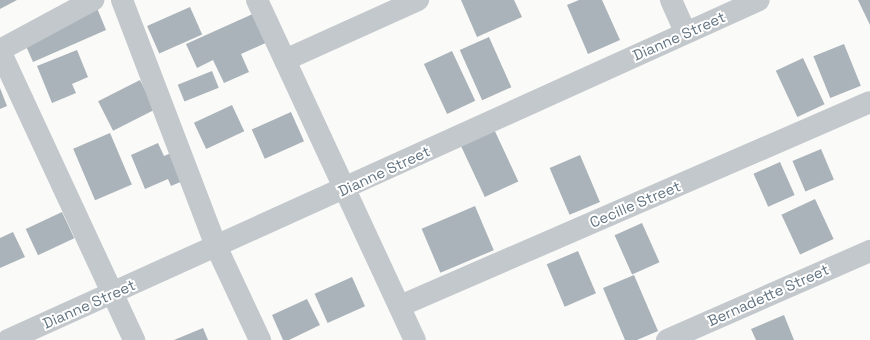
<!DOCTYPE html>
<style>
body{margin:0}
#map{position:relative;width:870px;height:340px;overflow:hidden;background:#fafaf8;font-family:"Space Grotesk",sans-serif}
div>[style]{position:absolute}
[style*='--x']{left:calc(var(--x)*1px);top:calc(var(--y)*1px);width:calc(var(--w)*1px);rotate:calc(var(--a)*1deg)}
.building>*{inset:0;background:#aab3b9;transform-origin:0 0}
.minor>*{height:22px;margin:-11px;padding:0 11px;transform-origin:11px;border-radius:11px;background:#c3c8cc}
span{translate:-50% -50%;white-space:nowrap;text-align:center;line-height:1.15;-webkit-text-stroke:4px #fff;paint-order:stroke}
.street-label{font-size:15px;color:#657683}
</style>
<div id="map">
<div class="building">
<i style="clip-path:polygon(0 0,17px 0,0 9px)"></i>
<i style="clip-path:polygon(461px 0,514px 0,522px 17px,477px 37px)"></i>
<i style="clip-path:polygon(579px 0,602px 0,620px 40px,588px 54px,567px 5px)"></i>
<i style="clip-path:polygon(858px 0,870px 0,870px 25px)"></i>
<i style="left:190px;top:7px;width:30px;height:47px;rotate:66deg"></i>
<i style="clip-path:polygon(97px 8px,106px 30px,33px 62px,26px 46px)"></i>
<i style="clip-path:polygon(257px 12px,270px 41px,241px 54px,249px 72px,224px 83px,213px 60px,197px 68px,186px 44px)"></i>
<i style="left:489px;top:37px;width:55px;height:32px;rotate:66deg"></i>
<i style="left:844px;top:44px;width:45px;height:33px;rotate:68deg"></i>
<i style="clip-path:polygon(77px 50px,88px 77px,72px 84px,76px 93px,52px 103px,37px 66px)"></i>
<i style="left:452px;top:51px;width:55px;height:31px;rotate:65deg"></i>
<i style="left:803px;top:58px;width:51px;height:30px;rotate:65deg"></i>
<i style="left:212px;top:71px;width:18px;height:37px;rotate:68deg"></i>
<i style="left:140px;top:80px;width:33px;height:47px;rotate:63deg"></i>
<i style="clip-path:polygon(0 88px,7px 106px,0 109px)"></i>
<i style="left:232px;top:105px;width:29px;height:42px;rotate:65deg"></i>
<i style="left:291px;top:112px;width:32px;height:43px;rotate:66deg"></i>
<i style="left:493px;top:127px;width:60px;height:37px;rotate:65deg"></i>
<i style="left:110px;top:133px;width:56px;height:40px;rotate:67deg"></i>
<i style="clip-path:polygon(158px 143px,164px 156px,178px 150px,190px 178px,171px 186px,168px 179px,145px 189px,131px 155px)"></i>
<i style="left:821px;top:149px;width:33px;height:31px;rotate:67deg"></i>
<i style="left:580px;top:155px;width:51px;height:33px;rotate:67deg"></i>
<i style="left:780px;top:162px;width:36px;height:29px;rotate:66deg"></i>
<i style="left:815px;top:199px;width:44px;height:37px;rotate:65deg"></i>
<i style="left:475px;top:206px;width:48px;height:58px;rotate:67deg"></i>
<i style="left:62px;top:212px;width:29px;height:40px;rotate:65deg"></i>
<i style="left:642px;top:223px;width:43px;height:30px;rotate:66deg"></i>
<i style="clip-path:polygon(13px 232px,25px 257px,0 268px,0 238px)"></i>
<i style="left:578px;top:251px;width:46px;height:34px;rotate:67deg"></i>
<i style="clip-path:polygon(634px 275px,658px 331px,637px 340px,625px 340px,603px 288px)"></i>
<i style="left:352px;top:277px;width:32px;height:41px;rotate:66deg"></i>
<i style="clip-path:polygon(307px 299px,320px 325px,289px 340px,283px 340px,272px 315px)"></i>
<i style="clip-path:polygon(784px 315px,794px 340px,756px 340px,751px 329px)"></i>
<i style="clip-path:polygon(203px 328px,208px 340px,174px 340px)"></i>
</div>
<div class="minor">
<i style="--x:122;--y:0;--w:263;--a:69.1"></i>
<i style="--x:216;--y:246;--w:104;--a:64.9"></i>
<i style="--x:257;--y:0;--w:375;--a:65.1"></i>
<i style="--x:671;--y:0;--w:35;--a:66"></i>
<i style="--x:0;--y:50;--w:106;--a:-28.3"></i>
<i style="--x:0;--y:51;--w:319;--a:65.1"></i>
<i style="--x:285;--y:60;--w:146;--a:-24.3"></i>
<i style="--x:400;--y:306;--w:512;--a:-23.46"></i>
<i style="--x:8;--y:340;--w:824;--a:-24.36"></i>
<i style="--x:667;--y:340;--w:222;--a:-23.7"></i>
</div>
<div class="street-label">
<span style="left:679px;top:36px;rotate:-24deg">Dianne Street</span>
<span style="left:384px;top:171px;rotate:-25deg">Dianne Street</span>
<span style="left:635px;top:204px;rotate:-23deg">Cecille Street</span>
<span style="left:768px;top:295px;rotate:-24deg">Bernadette Street</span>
<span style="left:89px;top:304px;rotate:-24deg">Dianne Street</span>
</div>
</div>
